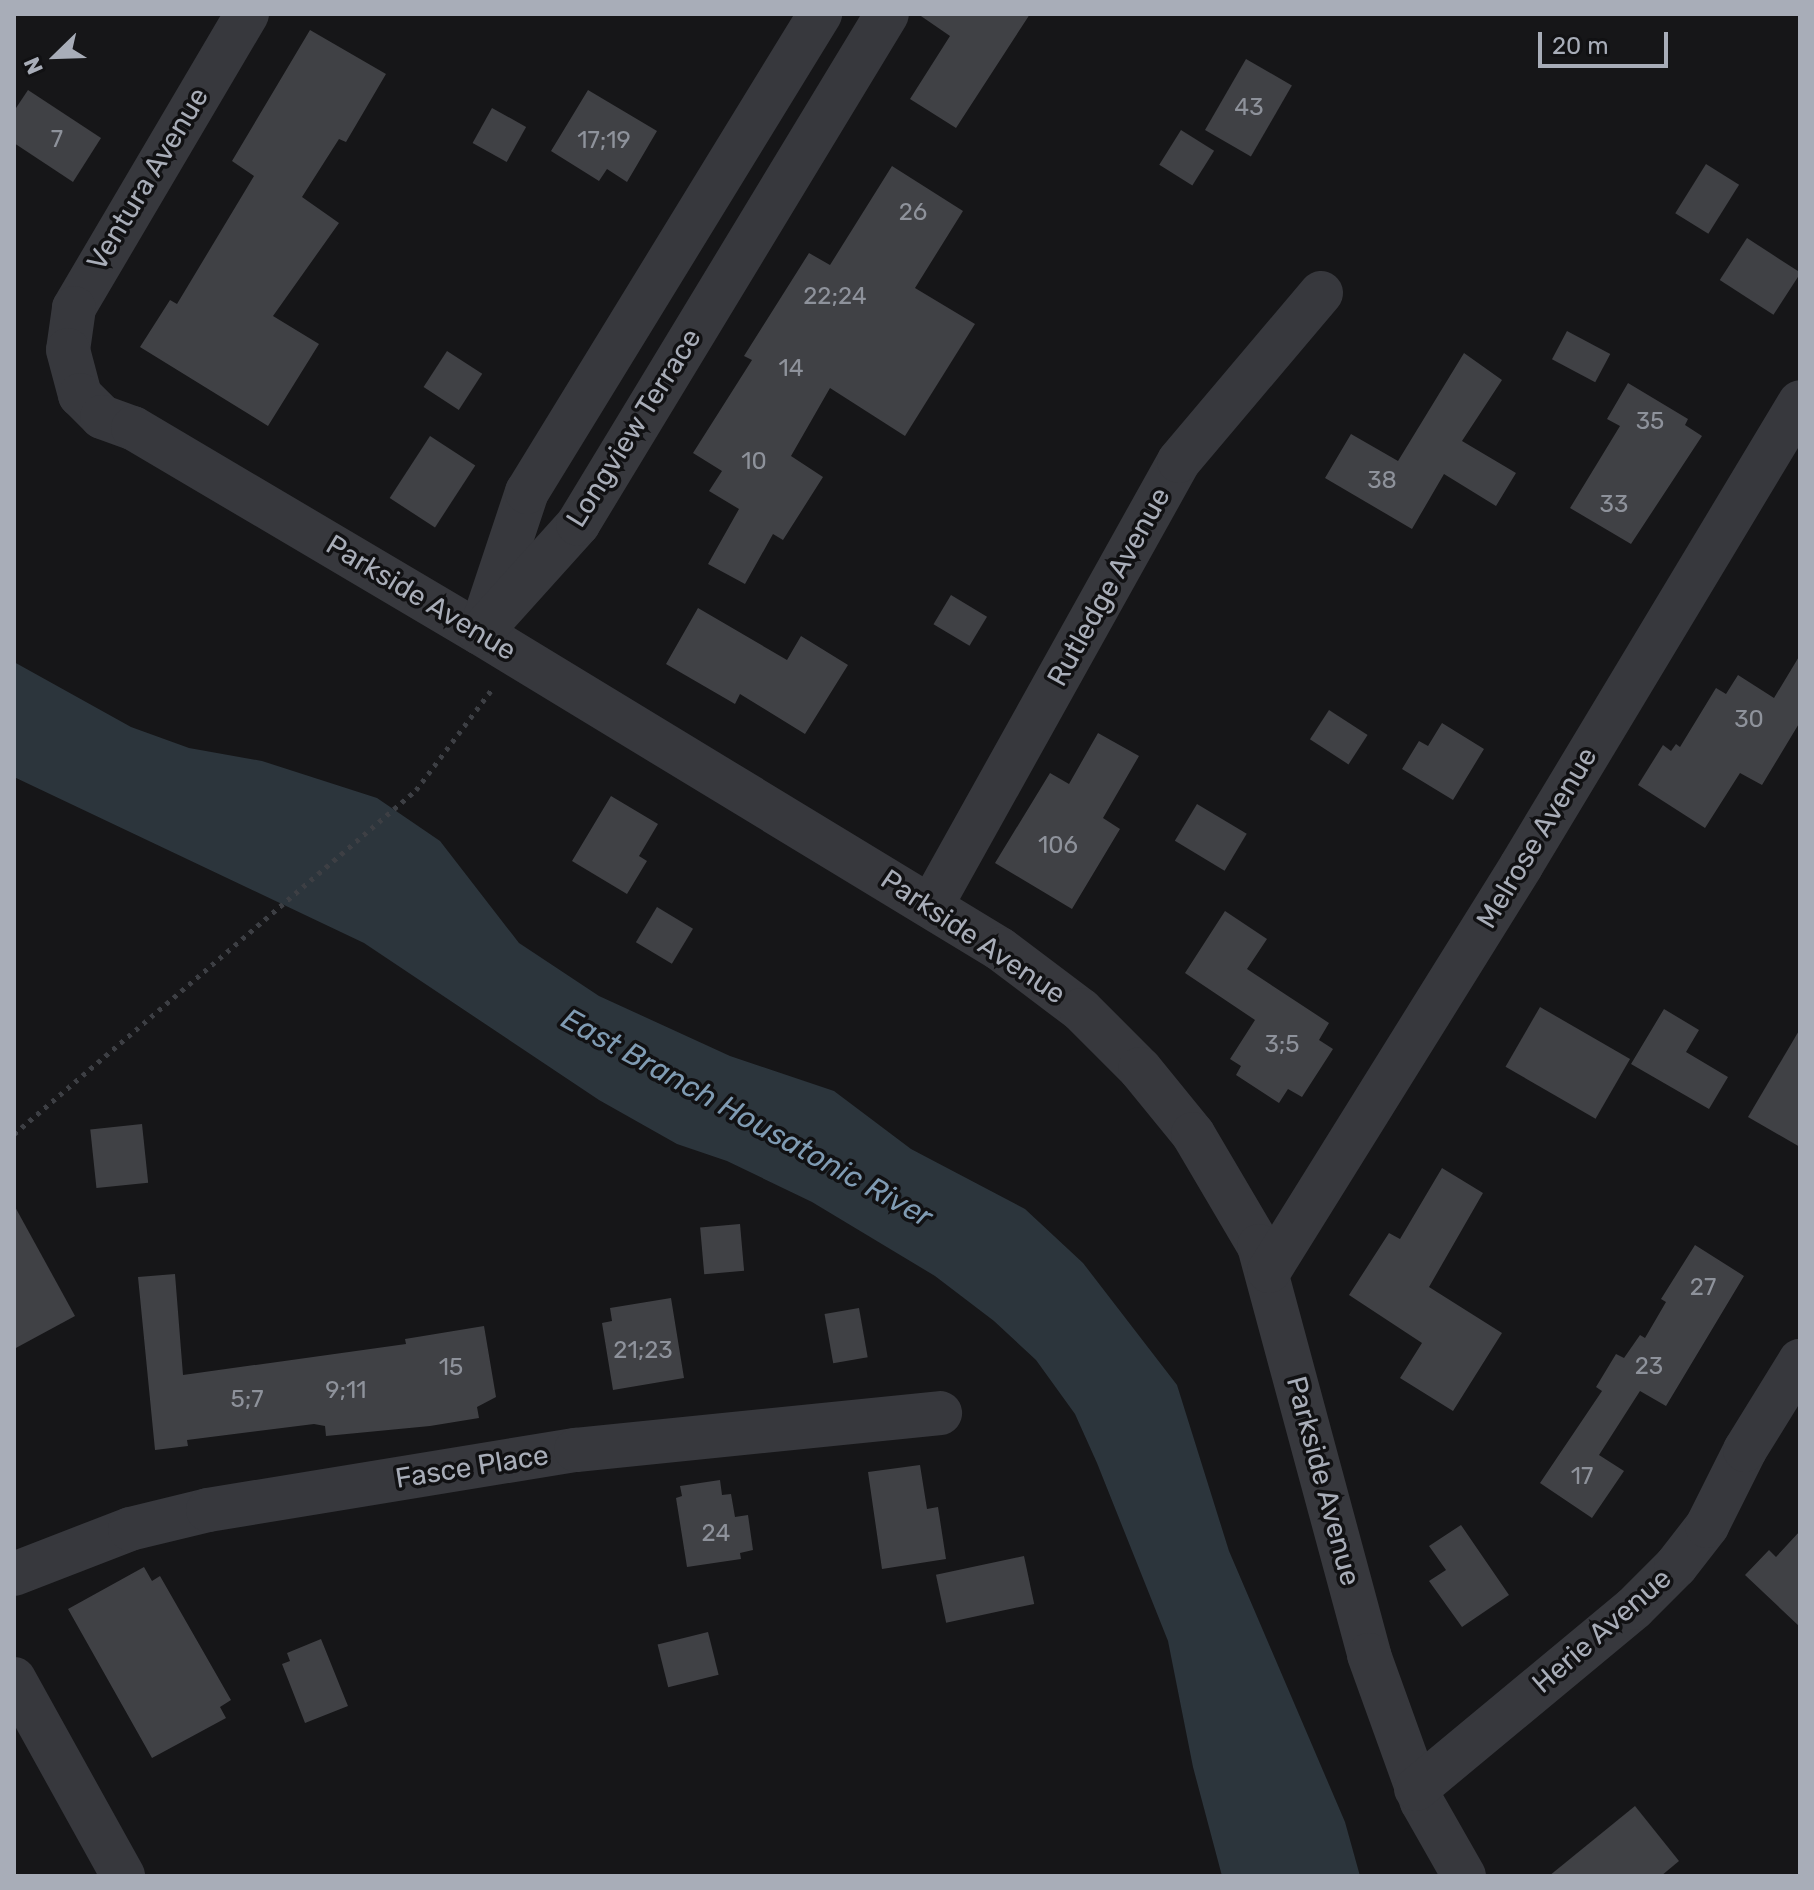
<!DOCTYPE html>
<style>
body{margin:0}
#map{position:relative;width:1814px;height:1890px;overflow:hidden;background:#161618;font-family:Rubik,sans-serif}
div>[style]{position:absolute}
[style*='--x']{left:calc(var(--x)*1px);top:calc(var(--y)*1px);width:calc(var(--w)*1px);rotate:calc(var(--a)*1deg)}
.water>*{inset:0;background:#2c353c}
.building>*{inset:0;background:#404145;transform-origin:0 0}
.path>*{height:5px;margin-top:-2.5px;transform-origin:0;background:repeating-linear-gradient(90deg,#3d3f44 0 4px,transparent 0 10px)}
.minor>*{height:44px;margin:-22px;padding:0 22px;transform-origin:22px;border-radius:22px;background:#37383d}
span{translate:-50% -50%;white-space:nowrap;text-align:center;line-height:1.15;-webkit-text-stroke:7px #111113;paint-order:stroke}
.number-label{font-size:24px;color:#8e929b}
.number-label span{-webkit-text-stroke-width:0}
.street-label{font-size:28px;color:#a8adb8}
.water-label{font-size:30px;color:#7f9bb3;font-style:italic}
.frame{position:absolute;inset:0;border:16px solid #a8adb8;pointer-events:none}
.north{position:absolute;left:16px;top:16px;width:80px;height:80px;-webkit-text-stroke:6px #111113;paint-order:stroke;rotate:247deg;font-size:22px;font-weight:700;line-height:32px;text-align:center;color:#a8adb8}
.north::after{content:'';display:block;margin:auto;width:28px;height:36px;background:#a8adb8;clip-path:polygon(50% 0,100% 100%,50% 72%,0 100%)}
.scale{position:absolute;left:1538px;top:32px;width:130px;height:36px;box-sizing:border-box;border:4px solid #a8adb8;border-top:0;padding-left:10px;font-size:24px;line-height:28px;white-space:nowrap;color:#a8adb8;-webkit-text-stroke:6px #111113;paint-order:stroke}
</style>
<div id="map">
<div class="water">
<i style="clip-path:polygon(14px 662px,131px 727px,189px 748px,262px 761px,377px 798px,440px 841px,519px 943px,599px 996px,730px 1056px,834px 1091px,911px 1149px,1025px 1209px,1083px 1263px,1177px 1385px,1229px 1551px,1345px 1822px,1360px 1876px,1222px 1876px,1193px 1767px,1168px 1641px,1097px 1463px,1075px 1414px,1036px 1360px,994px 1321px,935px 1276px,812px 1202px,727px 1161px,677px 1144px,599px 1100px,364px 943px,14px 777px)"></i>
</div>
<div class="building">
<i style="clip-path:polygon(918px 14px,1030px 14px,956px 128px,910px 99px,950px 36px)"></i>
<i style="clip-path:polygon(310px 30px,386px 74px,346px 142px,339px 139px,302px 197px,339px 223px,273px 316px,319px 344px,268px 426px,140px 347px,170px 300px,177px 304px,254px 176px,232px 161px)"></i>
<i style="left:1246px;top:59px;width:53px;height:82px;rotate:30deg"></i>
<i style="clip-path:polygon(28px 90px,101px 138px,73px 182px,14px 143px,14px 111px)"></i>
<i style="clip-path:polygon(588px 90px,657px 131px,627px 182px,607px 169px,599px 181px,551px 151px)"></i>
<i style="left:492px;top:108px;width:39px;height:40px;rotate:29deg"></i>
<i style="left:1181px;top:130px;width:39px;height:41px;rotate:32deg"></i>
<i style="left:1706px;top:164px;width:39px;height:58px;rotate:32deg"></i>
<i style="clip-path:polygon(892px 166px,963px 211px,915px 288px,975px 324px,905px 436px,830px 388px,791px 456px,823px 477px,783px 540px,773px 534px,745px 584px,708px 564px,739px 509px,709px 491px,722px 471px,693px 453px,752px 360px,744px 356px,809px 253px,830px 265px)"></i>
<i style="left:1747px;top:238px;width:64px;height:50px;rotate:33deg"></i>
<i style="left:1567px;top:331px;width:49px;height:32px;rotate:28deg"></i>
<i style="left:447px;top:351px;width:42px;height:43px;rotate:33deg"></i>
<i style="clip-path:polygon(1464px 353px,1502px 380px,1462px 441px,1516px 473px,1496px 506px,1444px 474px,1412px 529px,1325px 478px,1351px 434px,1398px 461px)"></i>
<i style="clip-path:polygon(1628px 383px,1688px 419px,1685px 425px,1702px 436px,1631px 544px,1570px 508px,1620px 426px,1607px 419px)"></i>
<i style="left:430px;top:436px;width:54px;height:74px;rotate:33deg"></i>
<i style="left:951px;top:595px;width:42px;height:34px;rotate:31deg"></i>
<i style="clip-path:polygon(698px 608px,787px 660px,801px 636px,848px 665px,805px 734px,740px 694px,735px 704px,666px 664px)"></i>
<i style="clip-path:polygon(1800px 655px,1800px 722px,1762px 785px,1740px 773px,1705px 828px,1638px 785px,1663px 745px,1671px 751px,1676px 744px,1680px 747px,1716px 688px,1726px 694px,1738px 675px,1774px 698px)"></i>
<i style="left:1329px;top:710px;width:46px;height:35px;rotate:33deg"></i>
<i style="clip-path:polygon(1442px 723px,1484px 749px,1453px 800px,1402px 769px,1419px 741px,1428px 746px)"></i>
<i style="clip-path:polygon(1098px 733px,1139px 756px,1103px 818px,1120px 829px,1072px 909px,995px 863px,1050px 773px,1069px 784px)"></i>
<i style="clip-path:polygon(611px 796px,658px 824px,639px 856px,647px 861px,627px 894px,572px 861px)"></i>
<i style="left:1197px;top:804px;width:58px;height:43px;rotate:31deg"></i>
<i style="left:657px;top:907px;width:42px;height:41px;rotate:31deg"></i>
<i style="clip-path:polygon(1225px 911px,1267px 939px,1247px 969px,1329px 1023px,1319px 1040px,1333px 1049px,1302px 1097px,1288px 1089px,1279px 1103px,1236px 1075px,1241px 1066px,1230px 1059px,1255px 1020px,1185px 973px)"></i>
<i style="left:1540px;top:1007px;width:104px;height:69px;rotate:30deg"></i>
<i style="clip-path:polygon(1664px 1009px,1699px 1030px,1686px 1052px,1728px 1077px,1709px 1109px,1631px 1064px)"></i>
<i style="clip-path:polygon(1800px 1029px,1800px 1147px,1748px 1117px)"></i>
<i style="left:142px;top:1124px;width:59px;height:52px;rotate:84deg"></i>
<i style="clip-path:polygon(1442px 1168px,1483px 1193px,1429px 1287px,1502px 1333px,1453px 1411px,1400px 1378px,1422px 1343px,1349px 1295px,1389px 1233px,1400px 1239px)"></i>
<i style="clip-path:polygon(14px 1205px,75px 1316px,14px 1349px)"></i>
<i style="left:740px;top:1224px;width:47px;height:40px;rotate:85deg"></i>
<i style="clip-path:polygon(1695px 1245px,1744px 1276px,1666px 1406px,1640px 1391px,1599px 1455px,1624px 1471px,1592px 1518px,1540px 1483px,1602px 1391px,1596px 1387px,1616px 1354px,1624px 1358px,1640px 1335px,1645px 1338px,1666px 1302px,1661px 1299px)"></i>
<i style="clip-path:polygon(175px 1274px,183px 1375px,406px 1344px,405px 1339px,484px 1326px,496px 1397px,477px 1407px,479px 1418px,430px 1426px,326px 1436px,325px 1426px,314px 1424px,187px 1440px,188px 1446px,155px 1450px,138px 1277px)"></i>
<i style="clip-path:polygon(671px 1298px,684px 1378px,613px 1390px,602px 1323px,612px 1321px,610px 1308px)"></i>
<i style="left:859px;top:1308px;width:50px;height:35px;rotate:80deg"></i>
<i style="clip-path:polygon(920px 1465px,927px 1509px,938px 1507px,946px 1559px,882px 1569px,868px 1472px)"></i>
<i style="clip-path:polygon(720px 1480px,722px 1495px,731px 1494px,735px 1517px,748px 1515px,753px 1550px,740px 1553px,741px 1559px,687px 1567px,676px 1498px,682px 1496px,680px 1486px)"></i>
<i style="clip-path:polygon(1461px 1525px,1509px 1595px,1462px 1627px,1429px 1581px,1446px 1570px,1429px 1546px)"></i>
<i style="clip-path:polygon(1800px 1531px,1800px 1627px,1745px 1575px,1769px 1550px,1776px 1557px)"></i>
<i style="left:1024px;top:1556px;width:49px;height:90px;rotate:78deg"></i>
<i style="clip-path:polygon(144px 1567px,152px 1581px,160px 1576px,231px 1700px,220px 1707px,226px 1718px,152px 1758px,68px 1609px)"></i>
<i style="left:708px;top:1632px;width:44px;height:52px;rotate:76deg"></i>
<i style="clip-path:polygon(321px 1639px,348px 1706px,305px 1723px,282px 1664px,290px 1661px,287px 1653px)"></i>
<i style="clip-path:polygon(1635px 1806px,1679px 1861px,1661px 1876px,1549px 1876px)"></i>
</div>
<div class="path">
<i style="--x:14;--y:1134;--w:529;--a:-40.55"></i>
<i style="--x:416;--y:790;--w:126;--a:-53"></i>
</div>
<div class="minor">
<i style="--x:247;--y:14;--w:341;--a:120.5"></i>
<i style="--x:74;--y:308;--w:42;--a:98.1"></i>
<i style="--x:68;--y:350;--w:47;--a:75.1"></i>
<i style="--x:80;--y:395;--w:31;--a:45"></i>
<i style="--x:102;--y:417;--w:33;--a:20"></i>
<i style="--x:133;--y:428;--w:403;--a:30.6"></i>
<i style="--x:480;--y:633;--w:608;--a:31.29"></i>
<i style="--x:1000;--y:949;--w:101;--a:37"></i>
<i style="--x:1081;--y:1010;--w:83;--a:45"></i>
<i style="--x:1140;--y:1069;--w:84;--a:50.8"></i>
<i style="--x:1193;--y:1134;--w:130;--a:59.5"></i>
<i style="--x:1259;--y:1246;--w:424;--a:74.9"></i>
<i style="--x:1369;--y:1655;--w:156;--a:70.2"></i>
<i style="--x:1422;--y:1802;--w:85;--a:60.4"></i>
<i style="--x:486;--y:615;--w:130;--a:-71.6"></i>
<i style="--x:527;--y:492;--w:561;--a:-58.49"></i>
<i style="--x:480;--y:633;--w:147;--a:-48"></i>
<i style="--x:578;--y:524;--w:596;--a:-58.79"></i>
<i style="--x:931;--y:906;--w:509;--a:-60.87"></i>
<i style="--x:1179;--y:461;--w:220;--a:-49.8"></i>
<i style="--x:1269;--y:1271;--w:477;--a:-58.1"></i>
<i style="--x:1521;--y:866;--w:541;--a:-58.98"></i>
<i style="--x:14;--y:1574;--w:124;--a:-21.2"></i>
<i style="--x:130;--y:1529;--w:80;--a:-13.7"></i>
<i style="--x:208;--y:1510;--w:373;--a:-9.3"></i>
<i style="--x:576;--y:1450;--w:366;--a:-5.8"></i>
<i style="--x:14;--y:1679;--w:225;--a:61"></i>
<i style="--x:1416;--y:1789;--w:283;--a:-39.7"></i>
<i style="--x:1634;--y:1608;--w:59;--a:-45"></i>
<i style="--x:1676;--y:1566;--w:51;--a:-52.2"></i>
<i style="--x:1707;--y:1526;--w:85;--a:-63.4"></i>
<i style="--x:1745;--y:1450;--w:105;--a:-58.3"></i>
</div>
<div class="number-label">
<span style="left:1249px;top:108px">43</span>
<span style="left:57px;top:140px">7</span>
<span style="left:604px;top:141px">17;19</span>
<span style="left:913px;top:213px">26</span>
<span style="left:835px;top:297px">22;24</span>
<span style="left:791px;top:369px">14</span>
<span style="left:1650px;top:422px">35</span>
<span style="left:754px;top:462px">10</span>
<span style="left:1382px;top:481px">38</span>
<span style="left:1614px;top:505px">33</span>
<span style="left:1749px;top:720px">30</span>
<span style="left:1058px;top:846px">106</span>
<span style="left:1282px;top:1045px">3;5</span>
<span style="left:1703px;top:1288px">27</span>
<span style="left:643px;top:1351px">21;23</span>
<span style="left:1649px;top:1367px">23</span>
<span style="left:451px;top:1368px">15</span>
<span style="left:346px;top:1391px">9;11</span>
<span style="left:247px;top:1400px">5;7</span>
<span style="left:1582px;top:1477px">17</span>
<span style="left:716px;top:1534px">24</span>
</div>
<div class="street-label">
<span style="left:148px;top:179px;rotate:-59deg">Ventura Avenue</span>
<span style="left:634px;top:428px;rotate:-58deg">Longview Terrace</span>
<span style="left:1109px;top:587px;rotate:-61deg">Rutledge Avenue</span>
<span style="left:421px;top:598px;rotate:31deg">Parkside Avenue</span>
<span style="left:1537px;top:838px;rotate:-59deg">Melrose Avenue</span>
<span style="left:973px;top:937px;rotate:34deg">Parkside Avenue</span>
<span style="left:472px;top:1467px;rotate:-9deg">Fasce Place</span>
<span style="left:1323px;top:1481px;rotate:75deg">Parkside Avenue</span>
<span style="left:1602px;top:1631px;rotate:-41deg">Herie Avenue</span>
</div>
<div class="water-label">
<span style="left:747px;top:1118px;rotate:29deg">East Branch Housatonic River</span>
</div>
<div class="frame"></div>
<div class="north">N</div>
<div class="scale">20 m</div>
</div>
